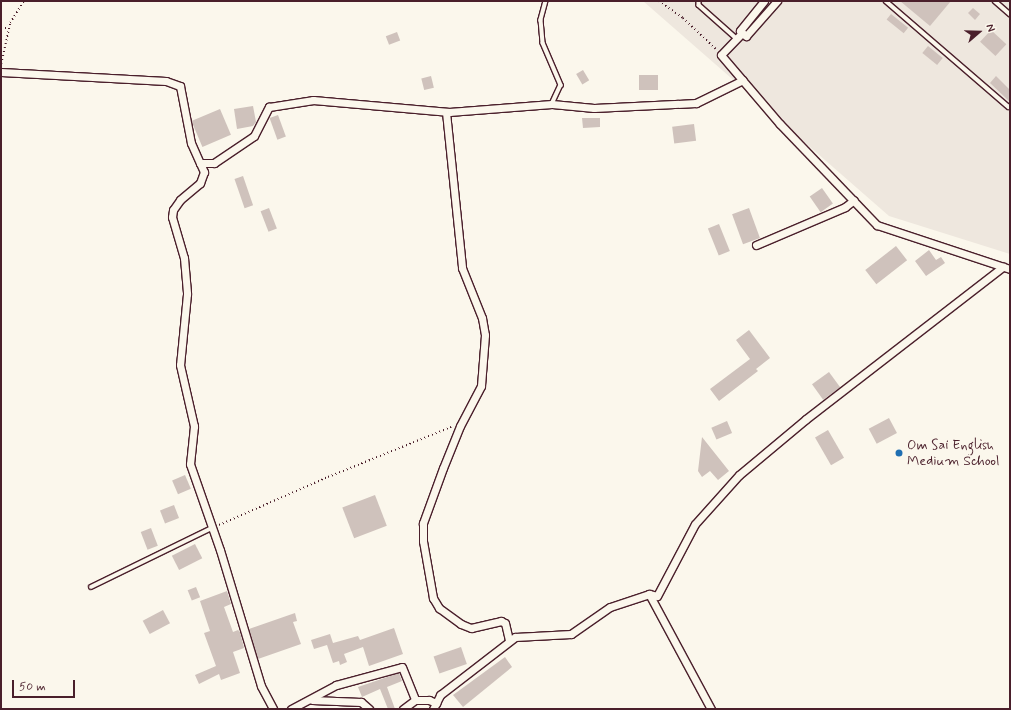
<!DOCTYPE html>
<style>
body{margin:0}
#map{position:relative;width:1011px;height:710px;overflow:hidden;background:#fbf7ec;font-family:Mynerve,sans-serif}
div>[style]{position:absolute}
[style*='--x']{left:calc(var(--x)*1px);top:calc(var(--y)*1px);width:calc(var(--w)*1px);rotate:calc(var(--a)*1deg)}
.built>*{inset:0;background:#eee7de}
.building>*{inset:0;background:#cfc2bc;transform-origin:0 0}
.path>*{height:1.5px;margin-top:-0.75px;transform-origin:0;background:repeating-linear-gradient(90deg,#4a1f2b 0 1px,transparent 0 4px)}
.roads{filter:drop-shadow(1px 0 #4a1f2b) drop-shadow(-1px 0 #4a1f2b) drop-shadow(0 1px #4a1f2b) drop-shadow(0 -1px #4a1f2b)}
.service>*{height:3.5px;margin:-1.75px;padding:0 1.75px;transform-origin:1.75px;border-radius:1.75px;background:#fbf7ec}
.minor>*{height:7px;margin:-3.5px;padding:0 3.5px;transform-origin:3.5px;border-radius:3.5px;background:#fbf7ec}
.dots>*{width:11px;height:11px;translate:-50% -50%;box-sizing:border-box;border:2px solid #fbf7ec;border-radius:50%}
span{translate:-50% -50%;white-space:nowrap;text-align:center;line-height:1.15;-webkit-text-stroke:4px #fbf7ec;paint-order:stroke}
.poi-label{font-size:14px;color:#4a1f2b}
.left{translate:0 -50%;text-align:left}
.frame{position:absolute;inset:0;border:2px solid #4a1f2b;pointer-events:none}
.north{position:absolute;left:959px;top:12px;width:40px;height:40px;-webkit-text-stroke:3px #fbf7ec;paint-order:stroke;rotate:70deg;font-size:11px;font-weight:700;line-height:16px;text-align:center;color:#4a1f2b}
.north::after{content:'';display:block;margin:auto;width:14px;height:18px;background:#4a1f2b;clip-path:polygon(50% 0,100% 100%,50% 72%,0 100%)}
.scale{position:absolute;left:12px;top:680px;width:63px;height:18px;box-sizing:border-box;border:2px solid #4a1f2b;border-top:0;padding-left:5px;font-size:12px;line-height:14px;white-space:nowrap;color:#4a1f2b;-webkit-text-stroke:3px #fbf7ec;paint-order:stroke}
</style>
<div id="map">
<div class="built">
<i style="clip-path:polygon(643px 1px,1010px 1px,1010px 254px,889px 216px)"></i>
</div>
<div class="building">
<i style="clip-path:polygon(900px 1px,951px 1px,930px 26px)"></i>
<i style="clip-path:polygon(973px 8px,980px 14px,975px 20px,968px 13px)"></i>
<i style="left:891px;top:14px;width:22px;height:7px;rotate:39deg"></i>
<i style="left:991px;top:30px;width:21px;height:16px;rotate:43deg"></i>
<i style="left:397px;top:32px;width:9px;height:12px;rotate:69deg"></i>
<i style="left:928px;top:46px;width:19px;height:9px;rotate:39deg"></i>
<i style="left:583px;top:70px;width:12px;height:8px;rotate:59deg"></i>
<i style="left:639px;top:75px;width:19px;height:15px"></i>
<i style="left:431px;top:76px;width:12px;height:10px;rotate:76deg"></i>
<i style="clip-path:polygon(996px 76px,1010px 90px,1010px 102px,990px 83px)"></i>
<i style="clip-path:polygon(253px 106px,256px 122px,253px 126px,237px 129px,234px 109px)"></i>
<i style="left:220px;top:109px;width:28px;height:31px;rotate:67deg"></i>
<i style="left:278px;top:115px;width:23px;height:9px;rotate:70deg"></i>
<i style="clip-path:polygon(582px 118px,600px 118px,600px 127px,583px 128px)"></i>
<i style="left:694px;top:124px;width:17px;height:22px;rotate:83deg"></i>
<i style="left:243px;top:176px;width:31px;height:9px;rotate:71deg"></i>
<i style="left:822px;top:188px;width:19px;height:15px;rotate:55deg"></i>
<i style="left:269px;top:208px;width:22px;height:9px;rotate:69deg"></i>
<i style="left:749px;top:208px;width:32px;height:18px;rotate:70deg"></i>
<i style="left:719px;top:224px;width:29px;height:12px;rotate:68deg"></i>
<i style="left:896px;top:246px;width:18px;height:39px;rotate:52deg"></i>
<i style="clip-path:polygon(929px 250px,936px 260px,941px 257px,945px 263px,926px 276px,915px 261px)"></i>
<i style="clip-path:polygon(749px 330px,770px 358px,756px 369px,758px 371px,719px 401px,710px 389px,750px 359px,736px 340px)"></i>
<i style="left:829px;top:372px;width:19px;height:21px;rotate:54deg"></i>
<i style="left:889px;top:418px;width:17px;height:23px;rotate:62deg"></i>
<i style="left:727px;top:421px;width:13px;height:17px;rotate:67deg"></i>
<i style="left:828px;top:430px;width:32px;height:15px;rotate:60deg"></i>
<i style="clip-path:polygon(702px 437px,729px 471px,718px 480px,710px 471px,702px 477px,698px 471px)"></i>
<i style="left:185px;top:475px;width:15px;height:14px;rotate:67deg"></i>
<i style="left:375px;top:495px;width:33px;height:35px;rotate:69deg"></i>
<i style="left:174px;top:505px;width:14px;height:15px;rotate:69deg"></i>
<i style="left:151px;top:528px;width:19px;height:11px;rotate:69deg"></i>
<i style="left:195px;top:544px;width:16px;height:26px;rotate:63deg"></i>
<i style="left:196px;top:587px;width:11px;height:9px;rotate:68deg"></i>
<i style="clip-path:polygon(227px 591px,231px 604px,224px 607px,233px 632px,238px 630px,240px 632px,244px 648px,233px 652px,240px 673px,221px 680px,219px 674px,199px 684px,195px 675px,216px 666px,204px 633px,210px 631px,200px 601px)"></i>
<i style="left:163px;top:610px;width:15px;height:23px;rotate:62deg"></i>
<i style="clip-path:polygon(295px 613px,297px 621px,293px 622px,301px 644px,258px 659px,249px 629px)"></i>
<i style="clip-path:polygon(394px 628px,403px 654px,369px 666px,363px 647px,344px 654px,347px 662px,340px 665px,339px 661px,333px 663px,327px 645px,314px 649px,311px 640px,330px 634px,333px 643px,358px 636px,360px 640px)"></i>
<i style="left:461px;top:647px;width:18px;height:29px;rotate:71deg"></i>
<i style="clip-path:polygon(505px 657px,512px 667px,463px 707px,453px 695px)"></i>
<i style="clip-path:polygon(399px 673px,402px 681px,387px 687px,395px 709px,388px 709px,380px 689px,362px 697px,358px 687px)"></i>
</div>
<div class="path">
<i style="--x:659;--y:1;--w:29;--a:35"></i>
<i style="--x:683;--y:18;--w:45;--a:43.2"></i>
<i style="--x:1;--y:28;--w:8;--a:0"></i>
<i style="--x:1;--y:64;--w:42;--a:-77.6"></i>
<i style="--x:10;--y:23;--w:26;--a:-58"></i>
<i style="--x:219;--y:525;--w:119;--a:-23.8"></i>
<i style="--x:328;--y:477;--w:133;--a:-22.1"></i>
</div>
<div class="roads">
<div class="service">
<i style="--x:546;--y:1;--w:20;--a:105"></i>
<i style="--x:541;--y:20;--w:23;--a:85"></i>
<i style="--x:543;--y:43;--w:46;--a:66.8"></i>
<i style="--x:561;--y:85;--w:21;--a:115"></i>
<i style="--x:699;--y:1;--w:4;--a:90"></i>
<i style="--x:699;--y:5;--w:50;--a:41.7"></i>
<i style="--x:886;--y:1;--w:162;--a:40.8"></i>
<i style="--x:1009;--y:107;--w:1;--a:-45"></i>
<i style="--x:995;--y:1;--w:20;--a:41"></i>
<i style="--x:91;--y:587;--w:135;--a:-26"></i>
</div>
<div class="minor">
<i style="--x:764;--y:1;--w:38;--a:129"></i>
<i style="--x:740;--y:31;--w:8;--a:40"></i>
<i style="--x:746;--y:36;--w:47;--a:-48.5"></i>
<i style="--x:742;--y:33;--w:30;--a:134"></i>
<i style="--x:721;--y:55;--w:91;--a:49.5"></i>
<i style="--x:780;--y:124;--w:140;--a:46.2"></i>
<i style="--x:877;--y:225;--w:140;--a:18.3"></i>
<i style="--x:1;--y:72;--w:165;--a:3.1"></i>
<i style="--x:166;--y:81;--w:15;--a:20"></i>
<i style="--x:180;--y:86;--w:58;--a:79.1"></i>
<i style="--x:191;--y:143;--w:22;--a:66"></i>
<i style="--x:200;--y:163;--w:14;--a:0"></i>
<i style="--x:214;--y:163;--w:48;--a:-34"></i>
<i style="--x:254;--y:136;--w:33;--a:-63"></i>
<i style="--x:269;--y:107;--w:45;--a:-9"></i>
<i style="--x:313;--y:100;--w:137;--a:5"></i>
<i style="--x:449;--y:112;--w:103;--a:-4.4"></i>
<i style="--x:552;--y:104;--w:42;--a:5.4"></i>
<i style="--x:594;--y:108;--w:102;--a:-2.8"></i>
<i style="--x:696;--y:103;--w:52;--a:-26.1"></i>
<i style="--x:446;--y:112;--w:157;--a:84.1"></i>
<i style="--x:462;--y:268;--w:54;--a:68.2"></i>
<i style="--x:482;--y:318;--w:17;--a:80"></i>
<i style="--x:485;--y:335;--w:51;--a:94.5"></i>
<i style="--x:481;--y:386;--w:45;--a:117.7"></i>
<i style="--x:460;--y:426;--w:45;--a:112"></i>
<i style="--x:443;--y:468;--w:59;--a:110"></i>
<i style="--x:423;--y:523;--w:18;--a:90"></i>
<i style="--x:423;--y:541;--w:58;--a:80"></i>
<i style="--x:433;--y:598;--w:12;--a:59"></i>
<i style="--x:439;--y:608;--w:27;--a:36"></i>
<i style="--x:461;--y:624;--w:11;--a:22"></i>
<i style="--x:471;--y:628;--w:31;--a:-13"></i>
<i style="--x:501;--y:621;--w:4;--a:27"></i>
<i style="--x:505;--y:623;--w:18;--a:77"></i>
<i style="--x:200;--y:163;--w:10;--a:66"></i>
<i style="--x:204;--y:172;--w:12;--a:110"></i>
<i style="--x:200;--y:183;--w:26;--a:140"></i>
<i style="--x:180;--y:200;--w:12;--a:125"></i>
<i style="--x:173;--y:210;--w:7;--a:98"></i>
<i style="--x:172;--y:217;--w:43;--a:73.7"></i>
<i style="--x:184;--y:258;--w:36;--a:85"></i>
<i style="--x:187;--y:294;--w:71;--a:95.6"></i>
<i style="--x:180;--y:365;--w:63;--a:77.1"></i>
<i style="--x:194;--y:426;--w:38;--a:96"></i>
<i style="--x:190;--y:464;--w:91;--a:70.8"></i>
<i style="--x:220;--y:550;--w:142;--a:73.2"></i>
<i style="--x:261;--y:686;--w:26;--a:62"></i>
<i style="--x:756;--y:245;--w:97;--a:-23.1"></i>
<i style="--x:845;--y:207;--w:11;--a:-38"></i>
<i style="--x:649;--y:594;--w:131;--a:61.7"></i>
<i style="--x:312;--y:700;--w:49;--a:2.3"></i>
<i style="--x:361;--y:702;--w:11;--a:41"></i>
<i style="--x:291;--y:709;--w:51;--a:-28.1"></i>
<i style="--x:336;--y:685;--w:68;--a:-15.3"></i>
<i style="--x:402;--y:667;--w:35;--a:68"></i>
<i style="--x:415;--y:700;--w:14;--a:0"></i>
<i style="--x:429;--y:700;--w:8;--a:23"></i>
<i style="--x:403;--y:709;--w:15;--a:-37"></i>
<i style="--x:433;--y:709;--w:16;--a:-63"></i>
<i style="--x:440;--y:695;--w:95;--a:-37.7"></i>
<i style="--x:515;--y:637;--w:56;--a:-3.1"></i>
<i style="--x:571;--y:634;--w:47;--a:-34.7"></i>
<i style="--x:610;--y:607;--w:41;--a:-18.4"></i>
<i style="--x:649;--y:594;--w:8;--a:14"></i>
<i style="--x:657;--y:596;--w:81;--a:-62.2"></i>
<i style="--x:695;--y:524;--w:66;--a:-48.1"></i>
<i style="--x:739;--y:475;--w:87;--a:-39.9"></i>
<i style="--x:806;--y:419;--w:249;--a:-37.7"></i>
</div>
</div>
<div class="dots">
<i style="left:899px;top:453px;background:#1f6fb2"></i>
</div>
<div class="poi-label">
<span class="left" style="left:907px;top:453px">Om Sai English<br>Medium School</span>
</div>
<div class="frame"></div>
<div class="north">N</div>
<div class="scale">50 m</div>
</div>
